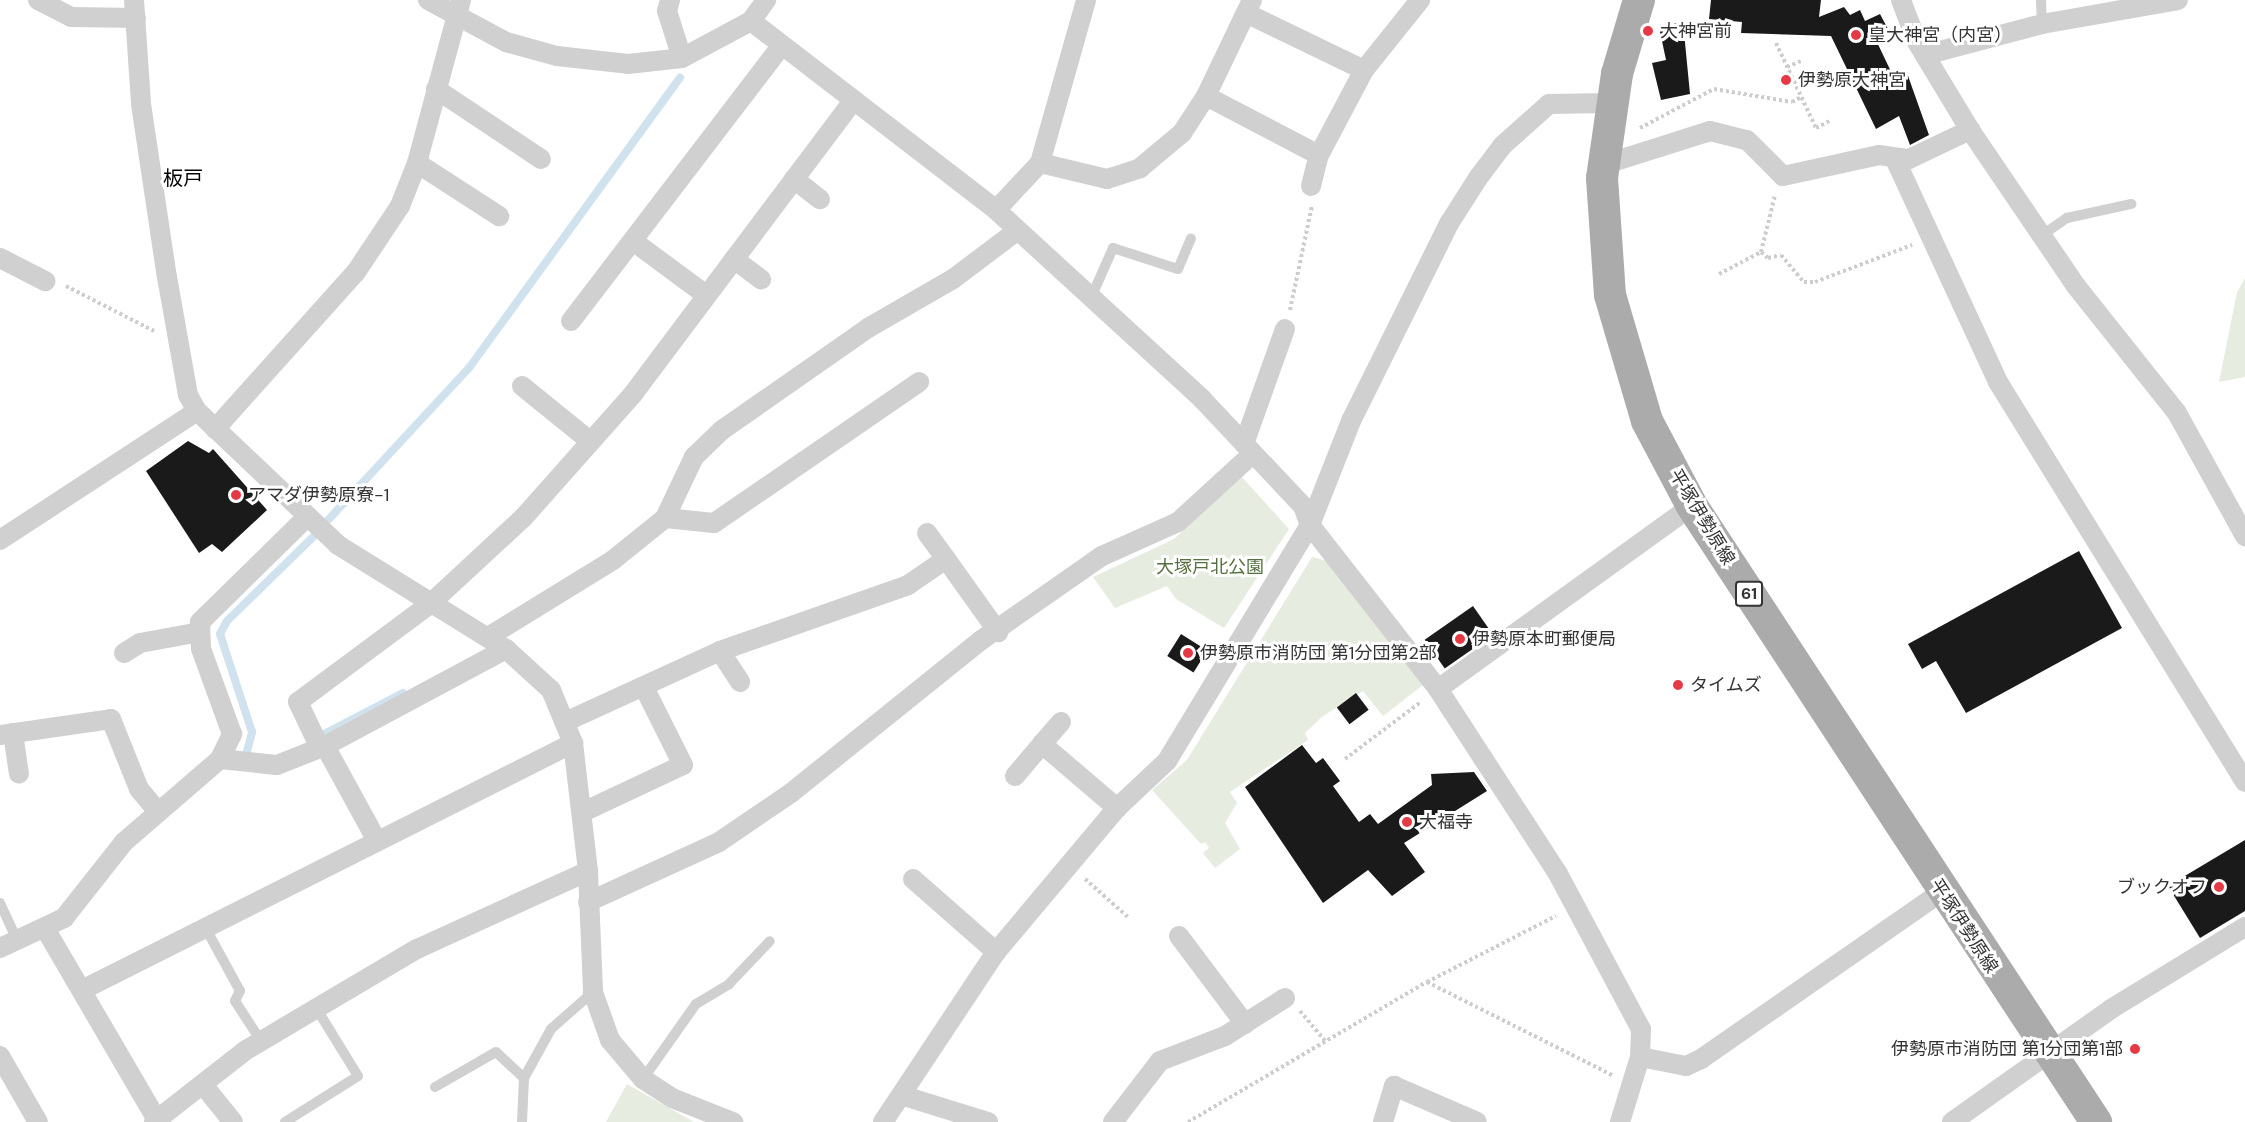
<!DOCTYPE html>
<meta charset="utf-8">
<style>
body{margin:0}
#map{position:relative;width:2245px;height:1122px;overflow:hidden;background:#fff;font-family:"DM Sans","Noto Sans JP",sans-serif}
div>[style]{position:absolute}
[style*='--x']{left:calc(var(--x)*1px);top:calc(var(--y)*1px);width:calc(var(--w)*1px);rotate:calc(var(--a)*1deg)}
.green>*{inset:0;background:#e6ecdf}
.stream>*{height:8px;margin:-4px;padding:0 4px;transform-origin:4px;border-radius:4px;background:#cfe2ee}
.building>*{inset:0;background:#1a1a1a;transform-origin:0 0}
.path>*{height:4px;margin-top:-2px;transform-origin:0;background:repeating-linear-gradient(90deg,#cdcdcd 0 3px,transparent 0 6px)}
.service>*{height:10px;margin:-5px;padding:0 5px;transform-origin:5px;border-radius:5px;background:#d0d0d0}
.minor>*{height:20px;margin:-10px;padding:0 10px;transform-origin:10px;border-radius:10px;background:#d0d0d0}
.primary>*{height:32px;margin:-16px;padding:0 16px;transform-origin:16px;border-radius:16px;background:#ababab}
.dots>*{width:16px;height:16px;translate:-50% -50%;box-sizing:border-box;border:3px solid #fff;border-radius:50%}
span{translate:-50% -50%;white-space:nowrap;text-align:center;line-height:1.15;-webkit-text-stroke:6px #fff;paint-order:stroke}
.shield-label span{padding:2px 4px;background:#fff;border:2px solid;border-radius:4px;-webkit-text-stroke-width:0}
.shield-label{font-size:16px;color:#333;font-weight:700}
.poi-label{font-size:18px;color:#333}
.left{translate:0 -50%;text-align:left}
.right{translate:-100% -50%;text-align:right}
.street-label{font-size:18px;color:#333}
.park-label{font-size:18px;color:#56703f}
.neighbourhood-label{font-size:20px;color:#000}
</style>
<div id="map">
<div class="green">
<i style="clip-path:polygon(2245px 278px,2245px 377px,2219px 382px,2237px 292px)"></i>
<i style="clip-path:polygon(1241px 476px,1289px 529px,1224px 628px,1176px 599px,1167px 586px,1115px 608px,1093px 577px,1174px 539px)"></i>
<i style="clip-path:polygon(1312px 557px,1328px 561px,1427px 682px,1383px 716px,1363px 691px,1323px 716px,1305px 733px,1308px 740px,1230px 792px,1237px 803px,1225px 823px,1240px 849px,1215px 868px,1203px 853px,1209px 848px,1205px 842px,1201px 844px,1152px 790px,1187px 760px)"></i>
<i style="clip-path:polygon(627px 1084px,694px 1122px,606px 1122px)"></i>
</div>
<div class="stream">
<i style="--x:329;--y:519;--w:206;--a:-47.2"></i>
<i style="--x:469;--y:368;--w:359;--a:-54"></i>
<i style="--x:324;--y:734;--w:89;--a:-27.4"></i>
<i style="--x:246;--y:755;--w:24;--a:-75"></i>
<i style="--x:252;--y:732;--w:103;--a:-108.1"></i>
<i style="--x:220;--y:634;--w:15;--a:-62"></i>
<i style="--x:227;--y:621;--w:120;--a:-44.3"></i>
</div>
<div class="building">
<i style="clip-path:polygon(1711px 0,1821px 0,1819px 17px,1844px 7px,1850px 15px,1860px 10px,1865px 21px,1880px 14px,1889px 31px,1875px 38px,1895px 80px,1907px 73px,1929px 135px,1910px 145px,1899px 116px,1876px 129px,1831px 36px,1741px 33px,1742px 22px,1709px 19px)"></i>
<i style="clip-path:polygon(1683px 22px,1690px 94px,1661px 100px,1652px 63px,1666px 60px,1659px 27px)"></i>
<i style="clip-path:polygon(188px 441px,209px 453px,213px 449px,267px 510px,222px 552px,212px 544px,199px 553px,146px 471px)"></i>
<i style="clip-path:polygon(2079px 551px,2122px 628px,1966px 713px,1936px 661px,1922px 669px,1908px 644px)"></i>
<i style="left:1473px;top:606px;width:35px;height:59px;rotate:55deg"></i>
<i style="left:1181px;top:634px;width:31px;height:26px;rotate:32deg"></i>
<i style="left:1356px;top:693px;width:21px;height:24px;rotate:53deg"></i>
<i style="clip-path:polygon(1302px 745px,1316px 763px,1323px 758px,1340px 781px,1333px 786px,1359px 822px,1370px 814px,1378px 824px,1432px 785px,1431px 774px,1474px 772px,1487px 791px,1404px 843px,1425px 872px,1392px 896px,1368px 870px,1323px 903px,1245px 787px)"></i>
<i style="clip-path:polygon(2245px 840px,2245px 911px,2200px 938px,2168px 886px)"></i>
</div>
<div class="path">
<i style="--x:1776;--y:43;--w:94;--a:64.8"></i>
<i style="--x:1816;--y:128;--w:15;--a:-28"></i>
<i style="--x:1787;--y:67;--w:15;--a:-23"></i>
<i style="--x:1640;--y:128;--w:84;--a:-27.8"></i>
<i style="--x:1714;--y:89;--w:79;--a:9.5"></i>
<i style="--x:1792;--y:102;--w:10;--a:-29"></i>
<i style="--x:1761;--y:252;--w:9;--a:41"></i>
<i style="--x:1768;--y:258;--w:13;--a:-13"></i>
<i style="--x:1781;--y:255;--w:35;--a:50"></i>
<i style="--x:1804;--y:282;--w:11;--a:0"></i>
<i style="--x:1815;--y:282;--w:104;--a:-20.9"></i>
<i style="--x:1719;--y:274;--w:47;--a:-27.6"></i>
<i style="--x:1761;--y:252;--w:59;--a:-76.2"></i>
<i style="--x:66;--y:286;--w:101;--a:27.1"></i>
<i style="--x:1290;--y:310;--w:106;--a:-78.1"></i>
<i style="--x:1345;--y:759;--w:96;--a:-37"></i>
<i style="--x:1085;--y:879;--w:57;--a:41.5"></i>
<i style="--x:1427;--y:982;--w:209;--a:26.7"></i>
<i style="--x:1300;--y:1011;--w:39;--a:50"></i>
<i style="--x:1188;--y:1122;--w:277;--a:-30.4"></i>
<i style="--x:1427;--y:982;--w:145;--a:-27.1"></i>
</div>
<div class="service">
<i style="--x:2041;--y:0;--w:24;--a:88"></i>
<i style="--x:2041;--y:236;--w:32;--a:-35"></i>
<i style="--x:2067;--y:218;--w:66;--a:-12.3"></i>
<i style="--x:1090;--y:300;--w:57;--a:-66.1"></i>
<i style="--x:1113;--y:248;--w:68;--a:17.9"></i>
<i style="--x:1178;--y:269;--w:33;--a:-67"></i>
<i style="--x:0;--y:903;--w:43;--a:65.2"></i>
<i style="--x:205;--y:927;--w:73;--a:61.3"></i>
<i style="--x:240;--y:991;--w:11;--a:117"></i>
<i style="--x:235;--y:1001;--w:48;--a:57"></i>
<i style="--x:643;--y:1079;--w:92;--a:-54.8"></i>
<i style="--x:696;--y:1004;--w:39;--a:-31"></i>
<i style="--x:729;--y:984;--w:59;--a:-46.4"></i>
<i style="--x:435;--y:1087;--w:70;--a:-29.8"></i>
<i style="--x:496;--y:1052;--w:38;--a:43"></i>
<i style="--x:285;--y:1122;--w:86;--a:-32.2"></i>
<i style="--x:358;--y:1076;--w:76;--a:-121.6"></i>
<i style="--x:522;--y:1122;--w:44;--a:-87.4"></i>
<i style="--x:524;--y:1078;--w:56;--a:-61.1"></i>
<i style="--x:551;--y:1029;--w:56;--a:-41.4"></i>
</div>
<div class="minor">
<i style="--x:38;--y:0;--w:37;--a:27"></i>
<i style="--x:71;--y:17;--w:65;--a:0.9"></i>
<i style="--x:134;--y:0;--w:104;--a:86.1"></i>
<i style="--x:141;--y:104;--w:175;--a:81.5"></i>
<i style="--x:167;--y:277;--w:120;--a:79.9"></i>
<i style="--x:188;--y:395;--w:18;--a:61"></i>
<i style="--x:197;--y:411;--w:195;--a:43.5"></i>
<i style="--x:338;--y:545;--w:198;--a:31.8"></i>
<i style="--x:506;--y:649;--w:61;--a:42.3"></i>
<i style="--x:551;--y:690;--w:57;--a:67.5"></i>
<i style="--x:573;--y:743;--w:129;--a:83.3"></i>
<i style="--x:588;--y:871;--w:121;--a:87.6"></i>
<i style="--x:593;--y:992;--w:51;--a:70.5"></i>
<i style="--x:610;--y:1040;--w:51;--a:49.8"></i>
<i style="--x:643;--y:1079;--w:35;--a:33"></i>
<i style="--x:672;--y:1098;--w:66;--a:21.5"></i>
<i style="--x:428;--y:0;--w:89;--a:28.3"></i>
<i style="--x:506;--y:42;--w:53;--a:15.4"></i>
<i style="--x:557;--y:56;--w:71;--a:6.4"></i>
<i style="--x:628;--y:64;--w:54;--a:-6.3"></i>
<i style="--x:682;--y:58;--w:78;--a:-28.2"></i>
<i style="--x:751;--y:21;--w:309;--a:37.6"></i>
<i style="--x:996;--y:210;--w:280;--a:42.5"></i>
<i style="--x:1202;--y:399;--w:147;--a:46.7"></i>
<i style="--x:1303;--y:506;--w:20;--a:70"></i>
<i style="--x:1310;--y:525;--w:208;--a:52"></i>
<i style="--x:1438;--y:689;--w:218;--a:57"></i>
<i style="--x:1557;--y:872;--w:178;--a:61.9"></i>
<i style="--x:1641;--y:1029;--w:28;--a:92"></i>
<i style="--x:1640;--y:1057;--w:68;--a:107.1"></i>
<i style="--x:670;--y:0;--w:11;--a:105"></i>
<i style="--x:667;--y:11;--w:49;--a:72.3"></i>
<i style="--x:1246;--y:13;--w:131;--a:25.8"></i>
<i style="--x:751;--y:21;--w:26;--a:-54"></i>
<i style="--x:1925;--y:55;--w:121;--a:-14.8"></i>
<i style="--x:2042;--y:24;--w:138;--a:-10"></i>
<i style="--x:436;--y:89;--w:126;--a:33.7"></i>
<i style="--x:1206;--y:96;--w:127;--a:27.6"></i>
<i style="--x:1970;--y:130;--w:189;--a:55.8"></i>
<i style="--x:2076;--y:286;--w:162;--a:51.5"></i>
<i style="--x:2177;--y:413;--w:141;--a:61.1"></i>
<i style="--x:1895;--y:159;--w:246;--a:65.2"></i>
<i style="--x:1998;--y:382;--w:470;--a:58.3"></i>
<i style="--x:417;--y:163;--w:98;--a:32.9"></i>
<i style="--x:1040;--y:163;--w:69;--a:13.4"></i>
<i style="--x:1107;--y:179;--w:35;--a:-18"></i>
<i style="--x:1140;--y:168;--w:55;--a:-39.8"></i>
<i style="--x:1182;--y:133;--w:44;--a:-57"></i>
<i style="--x:1206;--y:96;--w:106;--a:-64.4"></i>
<i style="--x:1603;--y:165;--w:112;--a:-17.6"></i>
<i style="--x:1710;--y:131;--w:38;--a:14"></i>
<i style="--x:1747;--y:140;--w:51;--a:45"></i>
<i style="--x:1783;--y:176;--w:98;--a:-12.3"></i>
<i style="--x:1879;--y:155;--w:30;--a:8"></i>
<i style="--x:1909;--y:159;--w:68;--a:-25.4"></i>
<i style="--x:1970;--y:130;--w:103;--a:-121.1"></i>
<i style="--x:1917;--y:42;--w:45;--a:-110.9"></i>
<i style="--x:794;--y:179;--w:33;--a:38"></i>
<i style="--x:1311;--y:186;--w:32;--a:-76"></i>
<i style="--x:1319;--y:155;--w:96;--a:-62.1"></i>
<i style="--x:1364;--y:70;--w:90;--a:-51.3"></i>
<i style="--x:996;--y:210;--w:64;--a:-46.9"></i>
<i style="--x:1040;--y:163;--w:169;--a:-74.2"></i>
<i style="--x:633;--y:241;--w:91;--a:36.5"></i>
<i style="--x:0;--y:258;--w:51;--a:27.1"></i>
<i style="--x:734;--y:259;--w:34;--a:37"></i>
<i style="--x:571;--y:321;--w:346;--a:-52.6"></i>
<i style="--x:522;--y:386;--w:87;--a:39"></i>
<i style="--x:215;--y:429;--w:211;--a:-48.1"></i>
<i style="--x:356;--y:272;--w:79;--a:-56.3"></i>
<i style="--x:400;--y:206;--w:46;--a:-68.4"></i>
<i style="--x:417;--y:163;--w:169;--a:-74.9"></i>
<i style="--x:1244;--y:444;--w:122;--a:-70.4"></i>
<i style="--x:665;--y:518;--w:49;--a:5.8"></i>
<i style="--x:714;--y:523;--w:249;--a:-34.5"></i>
<i style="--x:927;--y:533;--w:32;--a:54"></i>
<i style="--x:0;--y:540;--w:235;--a:-33.2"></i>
<i style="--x:488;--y:637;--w:147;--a:-31.6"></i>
<i style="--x:613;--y:560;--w:67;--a:-38.9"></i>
<i style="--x:665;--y:518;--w:68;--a:-64.6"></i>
<i style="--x:694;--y:457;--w:39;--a:-44"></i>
<i style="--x:722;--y:430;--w:178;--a:-34.9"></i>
<i style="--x:868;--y:328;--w:98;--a:-30"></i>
<i style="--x:953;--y:279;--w:81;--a:-37"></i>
<i style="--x:720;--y:651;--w:37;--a:57"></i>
<i style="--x:124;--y:653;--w:19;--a:-32"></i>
<i style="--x:140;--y:643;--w:61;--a:-10.4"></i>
<i style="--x:1438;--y:689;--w:313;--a:-35.8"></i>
<i style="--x:565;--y:722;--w:170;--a:-24.6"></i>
<i style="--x:720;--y:651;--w:199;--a:-19.3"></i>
<i style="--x:908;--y:585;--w:46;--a:-34.4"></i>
<i style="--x:946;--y:559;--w:90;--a:54.5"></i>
<i style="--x:1061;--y:722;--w:29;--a:131"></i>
<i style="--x:1042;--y:744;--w:99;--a:40.5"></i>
<i style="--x:13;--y:733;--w:41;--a:81.7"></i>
<i style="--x:0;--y:735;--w:112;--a:-8.2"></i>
<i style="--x:111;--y:719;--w:75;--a:68.2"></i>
<i style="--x:139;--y:789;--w:30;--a:50"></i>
<i style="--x:319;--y:746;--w:49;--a:-115.5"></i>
<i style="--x:298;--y:702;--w:164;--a:-36.6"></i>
<i style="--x:430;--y:604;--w:127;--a:-42.8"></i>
<i style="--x:523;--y:518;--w:166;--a:-48.4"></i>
<i style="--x:633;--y:394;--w:366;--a:-53.1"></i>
<i style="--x:325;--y:746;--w:108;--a:61.3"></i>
<i style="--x:220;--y:759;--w:57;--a:6"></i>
<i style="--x:277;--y:765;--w:52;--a:-21.6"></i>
<i style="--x:325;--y:746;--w:205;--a:-28.2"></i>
<i style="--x:1015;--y:776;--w:42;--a:-49.8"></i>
<i style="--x:583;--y:812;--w:110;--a:-25.2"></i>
<i style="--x:683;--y:765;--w:87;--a:-116.6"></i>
<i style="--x:913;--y:879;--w:111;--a:41.3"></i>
<i style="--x:588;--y:902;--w:144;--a:-24.6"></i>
<i style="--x:719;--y:842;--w:87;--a:-34.2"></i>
<i style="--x:791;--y:793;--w:243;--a:-38.8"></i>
<i style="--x:980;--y:641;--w:149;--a:-34.9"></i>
<i style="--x:1102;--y:556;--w:83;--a:-24.1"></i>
<i style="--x:1178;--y:522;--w:98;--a:-42.5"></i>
<i style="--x:46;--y:930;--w:220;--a:59.7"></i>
<i style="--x:1179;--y:936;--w:110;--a:53.1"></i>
<i style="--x:0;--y:948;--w:71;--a:-25.1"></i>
<i style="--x:64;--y:918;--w:97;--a:-51.7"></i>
<i style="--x:124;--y:842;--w:127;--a:-40.8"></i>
<i style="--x:220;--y:759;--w:28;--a:-64"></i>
<i style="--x:232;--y:734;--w:90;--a:-110"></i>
<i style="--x:201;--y:649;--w:27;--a:-92"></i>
<i style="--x:200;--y:622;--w:150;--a:-44.5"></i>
<i style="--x:82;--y:990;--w:550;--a:-26.7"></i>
<i style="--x:0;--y:1056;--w:76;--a:60.1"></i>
<i style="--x:1640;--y:1057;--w:47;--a:11.1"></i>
<i style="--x:1686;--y:1066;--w:17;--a:-25"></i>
<i style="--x:1701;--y:1059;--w:292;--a:-34.8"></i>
<i style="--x:204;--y:1086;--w:46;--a:51.1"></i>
<i style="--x:904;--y:1096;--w:88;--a:17.2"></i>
<i style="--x:154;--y:1122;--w:117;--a:-38"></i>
<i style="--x:246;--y:1050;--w:199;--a:-30.6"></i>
<i style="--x:417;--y:949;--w:188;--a:-24.5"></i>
<i style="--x:883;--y:1122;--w:204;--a:-56.4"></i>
<i style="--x:996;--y:952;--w:188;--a:-50"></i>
<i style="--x:1117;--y:808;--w:69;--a:-43.2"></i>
<i style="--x:1167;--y:761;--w:276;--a:-58.8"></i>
<i style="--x:1310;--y:525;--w:112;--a:-68.5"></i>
<i style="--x:1351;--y:421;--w:222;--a:-63.6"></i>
<i style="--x:1450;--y:222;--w:52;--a:-57.5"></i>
<i style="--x:1478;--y:178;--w:41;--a:-52.9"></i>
<i style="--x:1503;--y:145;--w:62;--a:-41.7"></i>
<i style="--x:1549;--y:104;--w:62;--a:-0.9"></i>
<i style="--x:1113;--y:1122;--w:77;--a:-52.4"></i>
<i style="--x:1160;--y:1061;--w:70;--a:-21"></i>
<i style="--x:1225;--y:1036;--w:71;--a:-32.3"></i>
<i style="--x:1383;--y:1122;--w:38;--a:-73"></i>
<i style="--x:1394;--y:1086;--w:90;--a:23.4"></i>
<i style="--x:1952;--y:1122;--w:195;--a:-35.4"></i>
<i style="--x:2111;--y:1009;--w:157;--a:-31.5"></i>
</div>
<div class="primary">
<i style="--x:1639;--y:0;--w:77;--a:106.6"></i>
<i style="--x:1617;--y:74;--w:105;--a:98.2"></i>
<i style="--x:1602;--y:178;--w:117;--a:86.1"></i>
<i style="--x:1610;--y:295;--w:131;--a:73.6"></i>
<i style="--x:1647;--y:421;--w:96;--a:62.1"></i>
<i style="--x:1692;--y:506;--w:737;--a:56.74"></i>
</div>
<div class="dots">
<i style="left:1648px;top:31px;background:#e63946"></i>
<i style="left:1856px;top:35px;background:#e63946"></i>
<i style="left:1786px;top:80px;background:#e63946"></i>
<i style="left:236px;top:495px;background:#e63946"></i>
<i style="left:1460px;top:639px;background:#e63946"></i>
<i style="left:1188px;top:653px;background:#e63946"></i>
<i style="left:1678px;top:685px;background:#e63946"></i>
<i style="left:1407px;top:822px;background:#e63946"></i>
<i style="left:2219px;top:887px;background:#e63946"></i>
<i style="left:2135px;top:1049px;background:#e63946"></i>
</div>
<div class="shield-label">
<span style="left:1749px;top:594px">61</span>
</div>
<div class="poi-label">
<span class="left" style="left:1660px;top:31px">大神宮前</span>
<span class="left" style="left:1868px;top:35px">皇大神宮（内宮）</span>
<span class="left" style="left:1798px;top:80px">伊勢原大神宮</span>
<span class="left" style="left:248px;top:495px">アマダ伊勢原寮-1</span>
<span class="left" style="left:1472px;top:639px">伊勢原本町郵便局</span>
<span class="left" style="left:1200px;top:653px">伊勢原市消防団 第1分団第2部</span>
<span class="left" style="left:1690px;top:685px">タイムズ</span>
<span class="left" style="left:1419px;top:822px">大福寺</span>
<span class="right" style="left:2207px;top:887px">ブックオフ</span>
<span class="right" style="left:2123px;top:1049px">伊勢原市消防団 第1分団第1部</span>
</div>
<div class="street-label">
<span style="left:1702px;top:517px;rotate:59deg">平塚伊勢原線</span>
<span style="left:1964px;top:926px;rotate:57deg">平塚伊勢原線</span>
</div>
<div class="park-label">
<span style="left:1210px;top:567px">大塚戸北公園</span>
</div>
<div class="neighbourhood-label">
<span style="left:183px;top:178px">板戸</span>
</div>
</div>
